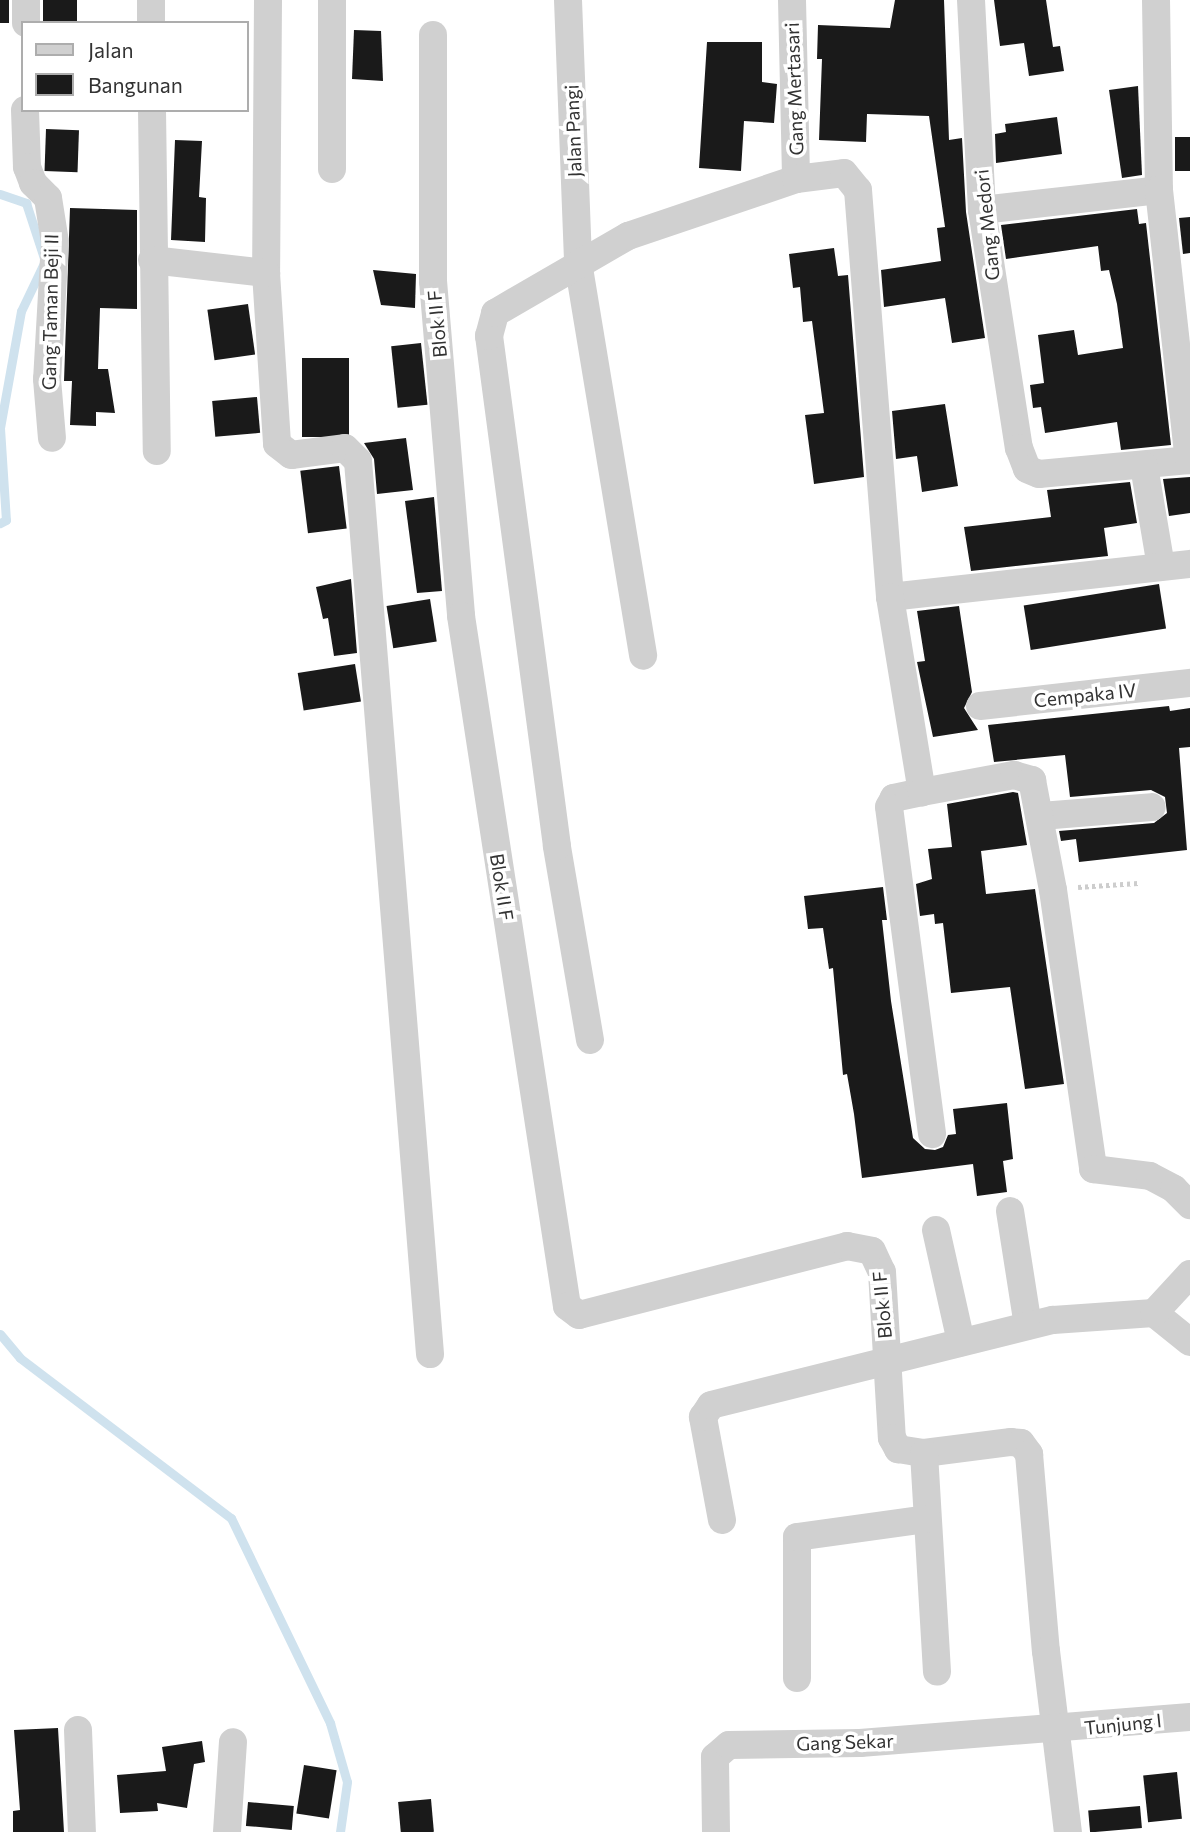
<!DOCTYPE html>
<style>
body{margin:0}
#map{position:relative;width:1190px;height:1832px;overflow:hidden;background:#fff;font-family:Commissioner,sans-serif}
div>[style]{position:absolute}
[style*='--x']{left:calc(var(--x)*1px);top:calc(var(--y)*1px);width:calc(var(--w)*1px);rotate:calc(var(--a)*1deg)}
.stream>*{height:9px;margin:-4.5px;padding:0 4.5px;transform-origin:4.5px;border-radius:4.5px;background:#cfe2ee}
.building>*{inset:0;background:#1a1a1a;transform-origin:0 0}
.path>*{height:4.5px;margin-top:-2.25px;transform-origin:0;background:repeating-linear-gradient(90deg,#cdcdcd 0 3.5px,transparent 0 7px)}
.minor>*{height:28px;margin:-14px;padding:0 14px;transform-origin:14px;border-radius:14px;background:#d0d0d0}
span{translate:-50% -50%;white-space:nowrap;text-align:center;line-height:1.15;-webkit-text-stroke:7px #fff;paint-order:stroke}
.street-label{font-size:19px;color:#333}
.legend{position:absolute;left:21px;top:21px;width:228px;height:91px;box-sizing:border-box;background:#fff;border:2px solid #adadad;margin:0;padding:9px 12px;list-style:none;font-size:21px;color:#333}
.legend li{display:flex;align-items:center;gap:14px;height:35px}
.legend b{width:35px;border:2px solid #adadad}
</style>
<div id="map">
<div class="stream">
<i style="--x:0;--y:194;--w:28;--a:19"></i>
<i style="--x:26;--y:203;--w:61;--a:71.9"></i>
<i style="--x:45;--y:261;--w:55;--a:115.6"></i>
<i style="--x:21;--y:311;--w:119;--a:100.2"></i>
<i style="--x:0;--y:428;--w:92;--a:86.3"></i>
<i style="--x:6;--y:520;--w:7;--a:153"></i>
<i style="--x:0;--y:1334;--w:31;--a:50"></i>
<i style="--x:20;--y:1358;--w:265;--a:37.2"></i>
<i style="--x:231;--y:1518;--w:228;--a:64.2"></i>
<i style="--x:330;--y:1723;--w:61;--a:73.9"></i>
<i style="--x:347;--y:1782;--w:50;--a:98"></i>
</div>
<div class="building">
<i style="left:0;top:0;width:9px;height:23px"></i>
<i style="left:43px;top:0;width:34px;height:23px"></i>
<i style="clip-path:polygon(895px 0,944px 0,949px 140px,962px 138px,966px 212px,985px 338px,952px 343px,945px 298px,884px 307px,881px 270px,941px 261px,937px 228px,945px 227px,929px 116px,867px 114px,866px 142px,819px 140px,822px 59px,817px 59px,818px 25px,890px 28px)"></i>
<i style="clip-path:polygon(994px 0,1046px 0,1053px 47px,1060px 46px,1064px 71px,1029px 76px,1024px 43px,1000px 46px)"></i>
<i style="clip-path:polygon(354px 30px,381px 31px,383px 81px,352px 79px)"></i>
<i style="clip-path:polygon(707px 42px,762px 42px,762px 82px,777px 84px,774px 123px,744px 121px,741px 171px,699px 168px)"></i>
<i style="clip-path:polygon(1138px 86px,1142px 175px,1122px 178px,1109px 90px)"></i>
<i style="clip-path:polygon(1057px 117px,1062px 154px,996px 163px,995px 134px,1006px 132px,1005px 124px)"></i>
<i style="left:46px;top:129px;width:33px;height:42px;rotate:2deg"></i>
<i style="left:1190px;top:137px;width:34px;height:15px;rotate:90deg"></i>
<i style="clip-path:polygon(175px 140px,202px 141px,199px 197px,206px 198px,205px 242px,171px 240px)"></i>
<i style="clip-path:polygon(70px 208px,137px 210px,137px 309px,100px 308px,98px 369px,108px 369px,115px 413px,96px 412px,96px 426px,70px 425px,72px 381px,64px 381px)"></i>
<i style="clip-path:polygon(1137px 209px,1139px 224px,1146px 223px,1171px 445px,1121px 450px,1117px 422px,1045px 433px,1041px 407px,1033px 408px,1030px 385px,1044px 383px,1038px 335px,1074px 330px,1078px 355px,1123px 348px,1117px 304px,1109px 270px,1101px 271px,1098px 246px,1006px 259px,1001px 225px)"></i>
<i style="clip-path:polygon(1190px 217px,1190px 253px,1183px 254px,1179px 218px)"></i>
<i style="clip-path:polygon(834px 248px,838px 276px,848px 275px,864px 477px,814px 484px,805px 415px,824px 413px,812px 321px,803px 322px,800px 287px,793px 288px,789px 254px)"></i>
<i style="clip-path:polygon(373px 270px,416px 274px,415px 308px,381px 305px)"></i>
<i style="left:248px;top:304px;width:51px;height:41px;rotate:82deg"></i>
<i style="left:421px;top:343px;width:62px;height:30px;rotate:84deg"></i>
<i style="left:302px;top:358px;width:47px;height:79px"></i>
<i style="left:257px;top:397px;width:36px;height:45px;rotate:85deg"></i>
<i style="clip-path:polygon(945px 404px,958px 486px,922px 492px,917px 456px,896px 459px,892px 411px)"></i>
<i style="clip-path:polygon(406px 438px,413px 490px,377px 494px,374px 459px,364px 443px)"></i>
<i style="left:339px;top:466px;width:63px;height:39px;rotate:83deg"></i>
<i style="clip-path:polygon(1190px 477px,1190px 513px,1169px 516px,1163px 479px)"></i>
<i style="clip-path:polygon(1130px 482px,1137px 523px,1104px 528px,1108px 556px,971px 571px,964px 527px,1051px 517px,1047px 490px)"></i>
<i style="clip-path:polygon(434px 497px,442px 591px,417px 593px,405px 501px)"></i>
<i style="clip-path:polygon(351px 579px,357px 653px,334px 656px,328px 618px,323px 619px,316px 587px)"></i>
<i style="left:1159px;top:584px;width:45px;height:137px;rotate:81deg"></i>
<i style="left:430px;top:599px;width:43px;height:44px;rotate:81deg"></i>
<i style="clip-path:polygon(959px 606px,972px 692px,964px 708px,978px 730px,933px 737px,917px 662px,925px 661px,917px 611px)"></i>
<i style="left:355px;top:664px;width:38px;height:58px;rotate:81deg"></i>
<i style="clip-path:polygon(1169px 706px,1170px 711px,1190px 708px,1190px 747px,1179px 748px,1187px 850px,1079px 862px,1076px 839px,1061px 841px,1059px 831px,1154px 823px,1167px 813px,1165px 797px,1151px 790px,1070px 797px,1065px 755px,994px 762px,988px 725px)"></i>
<i style="clip-path:polygon(1013px 792px,1018px 793px,1027px 845px,981px 851px,986px 894px,1035px 889px,1064px 1084px,1025px 1089px,1010px 987px,951px 993px,943px 923px,935px 924px,934px 914px,920px 916px,916px 884px,932px 879px,928px 849px,952px 847px,947px 804px)"></i>
<i style="clip-path:polygon(883px 887px,887px 920px,882px 920px,891px 1001px,913px 1138px,925px 1149px,935px 1150px,943px 1147px,948px 1135px,956px 1134px,953px 1109px,1007px 1103px,1013px 1159px,1003px 1161px,1007px 1192px,977px 1196px,973px 1164px,862px 1178px,854px 1114px,847px 1074px,843px 1075px,833px 968px,829px 969px,823px 928px,808px 929px,804px 896px)"></i>
<i style="clip-path:polygon(58px 1728px,64px 1832px,13px 1832px,13px 1811px,20px 1810px,14px 1730px)"></i>
<i style="clip-path:polygon(202px 1741px,205px 1762px,194px 1764px,187px 1808px,157px 1803px,158px 1811px,120px 1813px,117px 1775px,166px 1771px,162px 1747px)"></i>
<i style="left:304px;top:1765px;width:33px;height:49px;rotate:9deg"></i>
<i style="left:1177px;top:1772px;width:47px;height:34px;rotate:84deg"></i>
<i style="left:431px;top:1799px;width:33px;height:33px;rotate:85deg"></i>
<i style="left:248px;top:1802px;width:46px;height:24px;rotate:5deg"></i>
<i style="left:1140px;top:1806px;width:22px;height:52px;rotate:85deg"></i>
</div>
<div class="path">
<i style="--x:1078;--y:887;--w:60;--a:-3.8"></i>
</div>
<div class="minor">
<i style="--x:151;--y:0;--w:23;--a:90"></i>
<i style="--x:268;--y:0;--w:273;--a:90.4"></i>
<i style="--x:266;--y:273;--w:171;--a:86.3"></i>
<i style="--x:277;--y:444;--w:18;--a:38"></i>
<i style="--x:291;--y:455;--w:54;--a:-7.4"></i>
<i style="--x:345;--y:448;--w:18;--a:45"></i>
<i style="--x:358;--y:461;--w:896;--a:85.39"></i>
<i style="--x:332;--y:0;--w:169;--a:90"></i>
<i style="--x:568;--y:0;--w:262;--a:87.8"></i>
<i style="--x:578;--y:262;--w:399;--a:80.6"></i>
<i style="--x:792;--y:0;--w:179;--a:88.7"></i>
<i style="--x:971;--y:0;--w:210;--a:87"></i>
<i style="--x:982;--y:210;--w:241;--a:81.2"></i>
<i style="--x:1019;--y:448;--w:22;--a:69"></i>
<i style="--x:1027;--y:469;--w:13;--a:23"></i>
<i style="--x:1039;--y:474;--w:152;--a:-5.3"></i>
<i style="--x:1156;--y:0;--w:190;--a:89.1"></i>
<i style="--x:26;--y:23;--w:23;--a:-90"></i>
<i style="--x:433;--y:35;--w:246;--a:90"></i>
<i style="--x:433;--y:281;--w:336;--a:85.2"></i>
<i style="--x:461;--y:616;--w:698;--a:81.27"></i>
<i style="--x:567;--y:1306;--w:15;--a:37"></i>
<i style="--x:579;--y:1315;--w:277;--a:-14.4"></i>
<i style="--x:847;--y:1246;--w:25;--a:11"></i>
<i style="--x:872;--y:1251;--w:23;--a:65"></i>
<i style="--x:882;--y:1272;--w:166;--a:86.6"></i>
<i style="--x:892;--y:1438;--w:13;--a:61"></i>
<i style="--x:898;--y:1449;--w:26;--a:9"></i>
<i style="--x:924;--y:1453;--w:88;--a:-7.2"></i>
<i style="--x:1011;--y:1442;--w:10;--a:6"></i>
<i style="--x:1021;--y:1443;--w:14;--a:54"></i>
<i style="--x:1029;--y:1454;--w:198;--a:85.1"></i>
<i style="--x:1046;--y:1651;--w:182;--a:83.1"></i>
<i style="--x:25;--y:110;--w:57;--a:88"></i>
<i style="--x:27;--y:167;--w:17;--a:69"></i>
<i style="--x:33;--y:183;--w:21;--a:45"></i>
<i style="--x:48;--y:198;--w:45;--a:81"></i>
<i style="--x:55;--y:242;--w:137;--a:93.3"></i>
<i style="--x:47;--y:379;--w:59;--a:85.2"></i>
<i style="--x:152;--y:110;--w:341;--a:89.2"></i>
<i style="--x:982;--y:210;--w:178;--a:-6.4"></i>
<i style="--x:1159;--y:190;--w:272;--a:83.7"></i>
<i style="--x:152;--y:260;--w:115;--a:6.5"></i>
<i style="--x:1144;--y:466;--w:102;--a:80.4"></i>
<i style="--x:890;--y:597;--w:302;--a:-6.3"></i>
<i style="--x:980;--y:706;--w:211;--a:-6.3"></i>
<i style="--x:922;--y:792;--w:29;--a:168"></i>
<i style="--x:894;--y:798;--w:10;--a:119"></i>
<i style="--x:889;--y:807;--w:330;--a:82.5"></i>
<i style="--x:1041;--y:816;--w:111;--a:-4.6"></i>
<i style="--x:590;--y:1040;--w:197;--a:-99.7"></i>
<i style="--x:557;--y:846;--w:515;--a:-97.59"></i>
<i style="--x:489;--y:336;--w:24;--a:-75"></i>
<i style="--x:495;--y:313;--w:154;--a:-30.1"></i>
<i style="--x:628;--y:236;--w:177;--a:-18.7"></i>
<i style="--x:796;--y:179;--w:48;--a:-7.1"></i>
<i style="--x:844;--y:173;--w:22;--a:51"></i>
<i style="--x:858;--y:190;--w:408;--a:85.5"></i>
<i style="--x:890;--y:597;--w:198;--a:80.7"></i>
<i style="--x:922;--y:792;--w:94;--a:-10.5"></i>
<i style="--x:1014;--y:775;--w:19;--a:16"></i>
<i style="--x:1032;--y:780;--w:112;--a:79.2"></i>
<i style="--x:1053;--y:890;--w:282;--a:81.8"></i>
<i style="--x:1093;--y:1169;--w:57;--a:7"></i>
<i style="--x:1150;--y:1176;--w:27;--a:28"></i>
<i style="--x:1174;--y:1189;--w:23;--a:45"></i>
<i style="--x:1010;--y:1211;--w:116;--a:81.1"></i>
<i style="--x:936;--y:1230;--w:115;--a:77.4"></i>
<i style="--x:1154;--y:1313;--w:46;--a:38.9"></i>
<i style="--x:924;--y:1453;--w:219;--a:86.6"></i>
<i style="--x:722;--y:1520;--w:105;--a:-100.5"></i>
<i style="--x:703;--y:1417;--w:14;--a:-56"></i>
<i style="--x:711;--y:1405;--w:352;--a:-14"></i>
<i style="--x:1053;--y:1320;--w:101;--a:-4"></i>
<i style="--x:1154;--y:1313;--w:53;--a:-47.3"></i>
<i style="--x:797;--y:1678;--w:141;--a:-90"></i>
<i style="--x:797;--y:1537;--w:131;--a:-7.9"></i>
<i style="--x:78;--y:1730;--w:102;--a:87.8"></i>
<i style="--x:227;--y:1832;--w:90;--a:-86.2"></i>
<i style="--x:716;--y:1832;--w:75;--a:-90.8"></i>
<i style="--x:715;--y:1757;--w:18;--a:-41"></i>
<i style="--x:729;--y:1745;--w:131;--a:-0.9"></i>
<i style="--x:860;--y:1743;--w:331;--a:-4.5"></i>
</div>
<div class="street-label">
<span style="left:794px;top:89px;rotate:-92deg">Gang Mertasari</span>
<span style="left:573px;top:131px;rotate:-92deg">Jalan Pangi</span>
<span style="left:987px;top:225px;rotate:-96deg">Gang Medori</span>
<span style="left:50px;top:312px;rotate:-89deg">Gang Taman Beji II</span>
<span style="left:437px;top:324px;rotate:-95deg">Blok II F</span>
<span style="left:1085px;top:695px;rotate:-6deg">Cempaka IV</span>
<span style="left:502px;top:887px;rotate:81deg">Blok II F</span>
<span style="left:882px;top:1305px;rotate:-95deg">Blok II F</span>
<span style="left:1123px;top:1724px;rotate:-6deg">Tunjung I</span>
<span style="left:845px;top:1742px;rotate:-2deg">Gang Sekar</span>
</div>
<ul class="legend">
<li><b style="height:9px;background:#d0d0d0"></b>Jalan</li>
<li><b style="height:19px;background:#1a1a1a"></b>Bangunan</li>
</ul>
</div>
